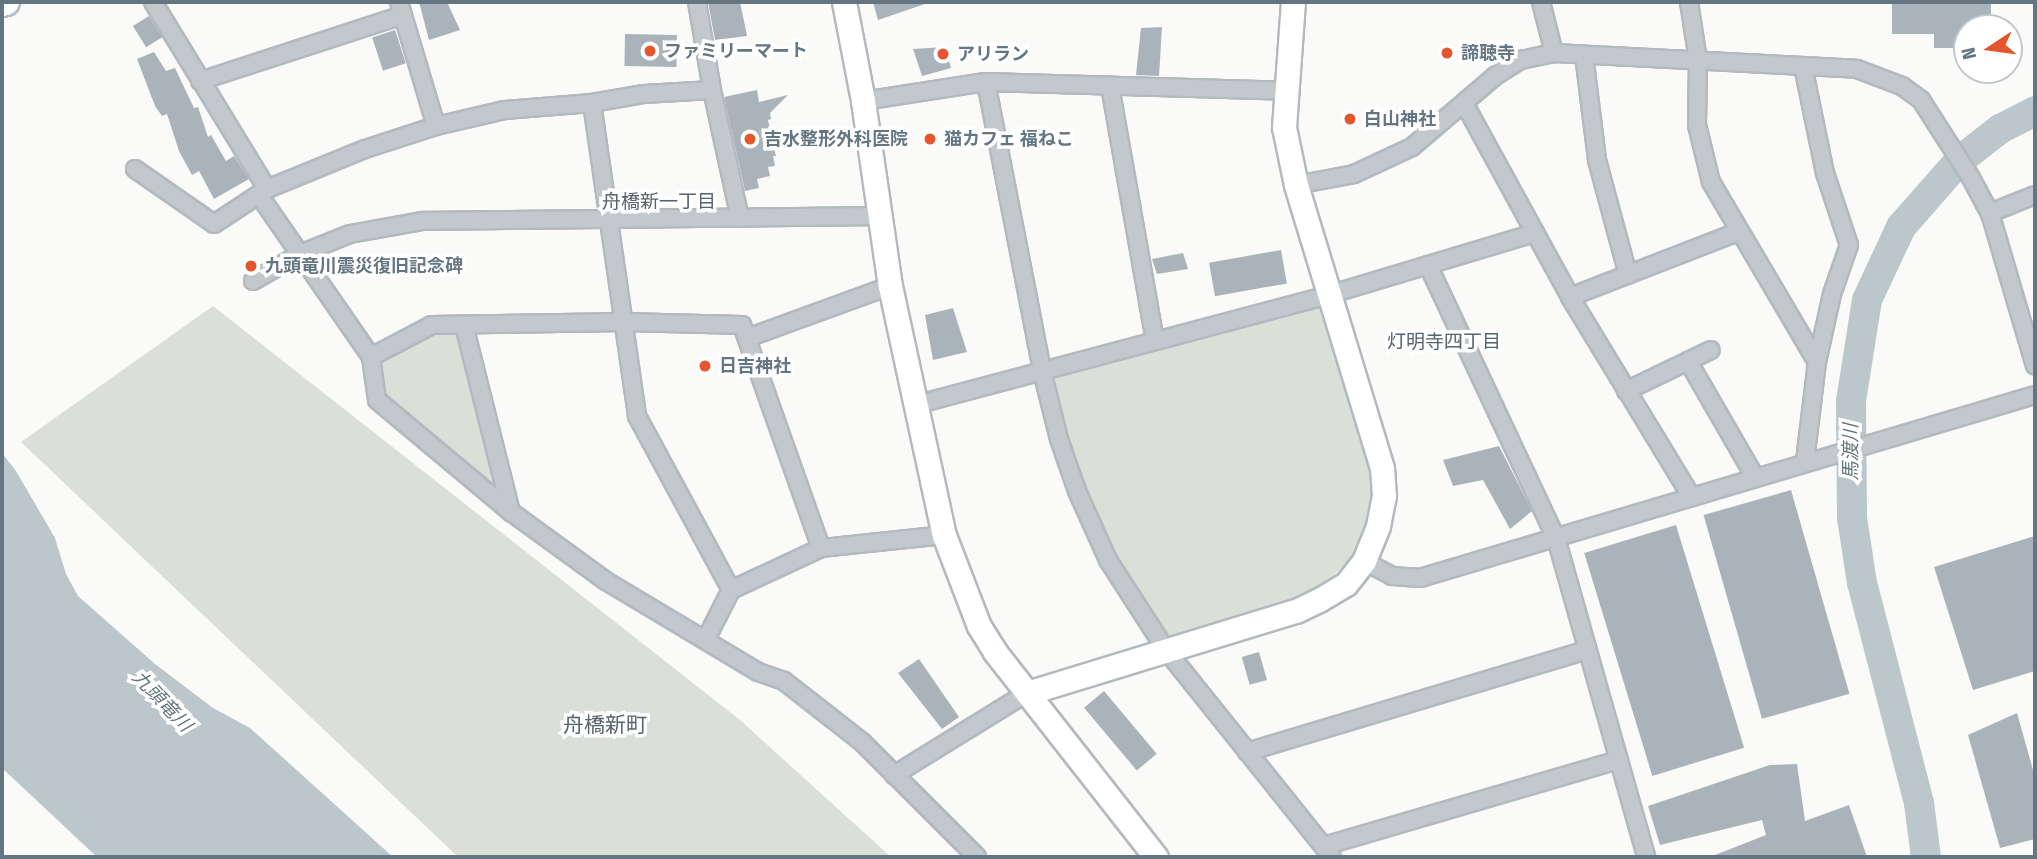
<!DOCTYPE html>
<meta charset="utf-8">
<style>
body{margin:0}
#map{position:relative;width:2037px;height:859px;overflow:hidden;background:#fafaf8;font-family:"Fira Sans Condensed","Noto Sans JP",sans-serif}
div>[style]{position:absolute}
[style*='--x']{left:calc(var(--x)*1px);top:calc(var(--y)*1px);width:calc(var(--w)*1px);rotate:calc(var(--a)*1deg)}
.green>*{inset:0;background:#dadfd7}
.water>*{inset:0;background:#bbc7cb}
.river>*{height:30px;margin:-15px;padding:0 15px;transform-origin:15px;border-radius:15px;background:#bbc7cb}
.building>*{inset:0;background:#aab3b9;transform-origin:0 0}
.roads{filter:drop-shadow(2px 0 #b3babf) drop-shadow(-2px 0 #b3babf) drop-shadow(0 2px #b3babf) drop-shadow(0 -2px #b3babf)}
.street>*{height:16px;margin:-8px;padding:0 8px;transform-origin:8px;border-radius:8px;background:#c3c8cc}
.secondary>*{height:23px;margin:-11.5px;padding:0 11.5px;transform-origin:11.5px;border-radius:11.5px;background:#fff}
.primary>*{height:26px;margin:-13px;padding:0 13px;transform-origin:13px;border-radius:13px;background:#fff}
.dots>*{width:19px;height:19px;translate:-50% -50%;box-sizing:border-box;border:4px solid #fff;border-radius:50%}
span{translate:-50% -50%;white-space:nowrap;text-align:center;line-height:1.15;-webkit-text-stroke:7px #fff;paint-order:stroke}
.poi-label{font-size:18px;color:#657683;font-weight:700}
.left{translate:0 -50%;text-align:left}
.neighbourhood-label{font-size:19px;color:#57646e}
.water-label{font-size:19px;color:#60757c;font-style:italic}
.quarter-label{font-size:21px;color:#57646e}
.frame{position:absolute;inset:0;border:4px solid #657683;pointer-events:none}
.north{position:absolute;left:1953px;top:14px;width:70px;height:70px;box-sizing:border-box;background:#fff;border:2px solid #c1c8cd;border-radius:50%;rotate:257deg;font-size:19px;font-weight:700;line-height:28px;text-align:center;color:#657683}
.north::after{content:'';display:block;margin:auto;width:24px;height:32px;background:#e4572e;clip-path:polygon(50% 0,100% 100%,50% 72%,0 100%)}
</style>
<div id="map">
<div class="green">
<i style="clip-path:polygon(1323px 296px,1382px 468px,1359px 552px,1326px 582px,1305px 595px,1166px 650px,1108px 560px,1042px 371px)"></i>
<i style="clip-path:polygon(213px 306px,740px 720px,891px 857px,458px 857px,21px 442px)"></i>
<i style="clip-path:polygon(432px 325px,464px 325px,503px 505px,381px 398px,371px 357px)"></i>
</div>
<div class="water">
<i style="clip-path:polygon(2px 453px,16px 471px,55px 538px,66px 574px,78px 596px,155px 664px,213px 708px,250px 728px,393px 857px,97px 857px,2px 768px)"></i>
</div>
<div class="river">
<i style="--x:1926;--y:857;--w:54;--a:-97.4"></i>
<i style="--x:1919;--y:803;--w:227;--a:-104.5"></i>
<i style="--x:1862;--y:583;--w:66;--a:-98.7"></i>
<i style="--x:1852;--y:518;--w:117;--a:-90.5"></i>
<i style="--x:1851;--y:401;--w:102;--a:-81"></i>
<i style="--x:1867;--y:300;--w:81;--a:-65"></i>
<i style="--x:1901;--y:227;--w:88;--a:-48.7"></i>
<i style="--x:1959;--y:161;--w:52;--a:-38"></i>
<i style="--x:2000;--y:129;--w:39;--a:-27"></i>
</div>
<div class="building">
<i style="clip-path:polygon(419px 2px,447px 2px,460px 30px,429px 40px)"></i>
<i style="clip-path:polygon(708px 2px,740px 2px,747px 36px,715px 40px)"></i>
<i style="clip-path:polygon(873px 2px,925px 2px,925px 4px,878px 20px)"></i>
<i style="clip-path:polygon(1892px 2px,1991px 2px,1991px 28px,1967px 28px,1967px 48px,1934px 48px,1934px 34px,1892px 34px)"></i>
<i style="left:149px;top:16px;width:25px;height:19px;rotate:58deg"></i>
<i style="clip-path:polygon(1162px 27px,1159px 76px,1136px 75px,1141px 28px)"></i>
<i style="left:395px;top:30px;width:35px;height:24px;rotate:72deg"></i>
<i style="left:625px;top:34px;width:52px;height:32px;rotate:1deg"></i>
<i style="clip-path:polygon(945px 47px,951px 68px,922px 76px,913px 49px)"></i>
<i style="clip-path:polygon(154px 52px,166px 71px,175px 68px,194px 108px,198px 107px,208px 137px,211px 135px,226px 161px,234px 156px,249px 179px,214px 199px,199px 171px,192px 175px,179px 151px,167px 114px,162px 116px,155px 106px,137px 59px)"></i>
<i style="clip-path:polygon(757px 90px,759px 102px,788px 95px,770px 113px,771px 119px,768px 120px,776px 156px,773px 156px,775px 166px,768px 167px,770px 176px,757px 179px,759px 188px,745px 191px,724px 97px)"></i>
<i style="left:1281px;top:250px;width:34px;height:73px;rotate:80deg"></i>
<i style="clip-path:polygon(1183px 253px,1188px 269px,1157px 274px,1152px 259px)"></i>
<i style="clip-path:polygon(953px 308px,967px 352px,933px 360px,925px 315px)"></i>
<i style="clip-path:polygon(1499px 446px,1532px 511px,1510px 529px,1483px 480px,1453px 486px,1443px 460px)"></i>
<i style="left:1791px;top:490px;width:212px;height:91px;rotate:74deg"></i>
<i style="left:1676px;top:525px;width:233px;height:96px;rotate:73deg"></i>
<i style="clip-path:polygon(2035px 536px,2035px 671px,1973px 690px,1934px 567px)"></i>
<i style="left:1259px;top:652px;width:29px;height:18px;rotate:74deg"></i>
<i style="clip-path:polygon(919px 659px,959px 717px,942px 729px,898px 673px)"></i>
<i style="left:1104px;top:691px;width:82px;height:26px;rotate:50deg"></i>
<i style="clip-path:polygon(2017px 713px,2035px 777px,2035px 839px,2000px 848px,1968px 735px)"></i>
<i style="clip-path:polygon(1797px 764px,1805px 821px,1849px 805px,1867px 857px,1710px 857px,1766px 835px,1762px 820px,1660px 845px,1648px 806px,1770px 765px)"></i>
</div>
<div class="roads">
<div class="street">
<i style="--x:153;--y:2;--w:219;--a:58.6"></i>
<i style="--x:399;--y:2;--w:129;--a:73.4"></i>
<i style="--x:697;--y:2;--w:89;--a:80.3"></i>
<i style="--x:712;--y:90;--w:131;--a:77.7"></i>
<i style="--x:1541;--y:2;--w:53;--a:75.7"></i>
<i style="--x:1689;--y:2;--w:59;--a:81.2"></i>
<i style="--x:1698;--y:60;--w:65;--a:90.9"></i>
<i style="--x:1697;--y:125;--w:59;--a:76.2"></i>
<i style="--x:1711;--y:182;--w:209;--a:59.5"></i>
<i style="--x:1584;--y:55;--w:106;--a:82.9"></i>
<i style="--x:1597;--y:160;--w:119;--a:74.9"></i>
<i style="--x:1803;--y:66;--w:109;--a:78.4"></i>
<i style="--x:1825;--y:173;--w:76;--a:71.6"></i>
<i style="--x:1849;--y:245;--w:52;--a:109.1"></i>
<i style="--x:1832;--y:294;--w:70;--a:102.4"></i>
<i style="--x:1817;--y:362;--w:100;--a:96.9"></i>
<i style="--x:200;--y:81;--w:213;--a:-18"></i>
<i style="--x:986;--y:82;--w:294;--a:79"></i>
<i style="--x:1042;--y:371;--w:70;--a:76"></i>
<i style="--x:1059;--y:439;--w:55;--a:70.9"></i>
<i style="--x:1077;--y:491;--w:76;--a:65.8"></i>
<i style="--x:1108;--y:560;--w:107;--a:57.2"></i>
<i style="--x:1166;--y:650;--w:265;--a:51.3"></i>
<i style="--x:1110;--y:86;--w:259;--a:80"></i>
<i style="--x:863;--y:101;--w:124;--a:-8.8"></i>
<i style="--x:986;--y:82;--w:299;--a:1.7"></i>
<i style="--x:592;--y:103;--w:316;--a:81.8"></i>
<i style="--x:637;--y:416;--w:198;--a:61.6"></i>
<i style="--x:1464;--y:103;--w:221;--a:61.3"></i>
<i style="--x:1570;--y:297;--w:233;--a:58.7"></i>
<i style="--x:135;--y:169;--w:96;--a:34.8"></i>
<i style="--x:214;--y:224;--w:64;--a:-33.4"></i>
<i style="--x:267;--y:189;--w:106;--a:-22.2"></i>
<i style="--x:365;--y:149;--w:75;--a:-17.9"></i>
<i style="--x:436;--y:126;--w:71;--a:-13.1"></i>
<i style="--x:505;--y:110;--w:87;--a:-4.6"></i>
<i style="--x:592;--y:103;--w:53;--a:-9.8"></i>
<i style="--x:644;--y:94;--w:68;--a:-3.4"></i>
<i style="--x:1296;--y:185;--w:59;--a:-10.7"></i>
<i style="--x:1354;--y:174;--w:64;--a:-25"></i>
<i style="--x:1412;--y:147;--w:109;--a:-40.5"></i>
<i style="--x:1495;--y:76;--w:31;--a:-32"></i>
<i style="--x:1521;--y:60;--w:34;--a:-12"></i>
<i style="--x:1554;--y:53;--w:303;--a:3"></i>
<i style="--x:1857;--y:69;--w:48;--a:20.7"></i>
<i style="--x:1902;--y:86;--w:24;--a:36"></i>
<i style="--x:1921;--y:100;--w:93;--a:57.3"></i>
<i style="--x:1971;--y:178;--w:40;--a:62"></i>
<i style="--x:1990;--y:213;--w:159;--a:73.6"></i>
<i style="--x:259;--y:195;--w:197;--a:55.3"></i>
<i style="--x:371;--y:357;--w:43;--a:82.1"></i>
<i style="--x:377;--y:400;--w:175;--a:39.9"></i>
<i style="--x:511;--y:512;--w:117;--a:36"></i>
<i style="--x:606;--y:581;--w:177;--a:30.9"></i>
<i style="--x:758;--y:672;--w:28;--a:19"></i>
<i style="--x:784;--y:681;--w:99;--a:38"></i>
<i style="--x:862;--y:742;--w:163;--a:45"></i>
<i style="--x:1990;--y:213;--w:48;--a:-21.8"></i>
<i style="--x:1428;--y:265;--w:302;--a:64.9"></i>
<i style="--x:1556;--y:538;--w:331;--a:74.2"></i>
<i style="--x:253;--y:281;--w:54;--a:-29.9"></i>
<i style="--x:300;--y:254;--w:54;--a:-21.8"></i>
<i style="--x:350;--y:234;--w:73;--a:-10.2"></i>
<i style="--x:422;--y:221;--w:459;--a:-0.6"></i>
<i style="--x:1570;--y:297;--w:182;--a:-21.2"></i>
<i style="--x:464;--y:325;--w:193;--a:75.9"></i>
<i style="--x:747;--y:338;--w:152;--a:-20"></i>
<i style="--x:371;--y:357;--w:69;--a:-27.7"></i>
<i style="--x:432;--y:325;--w:193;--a:-0.9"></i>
<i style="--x:625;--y:322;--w:117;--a:1.5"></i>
<i style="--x:742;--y:325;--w:237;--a:70.5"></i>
<i style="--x:1688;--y:361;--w:134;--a:60"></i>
<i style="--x:1626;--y:391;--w:94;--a:-25.8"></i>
<i style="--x:915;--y:405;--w:427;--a:-14.9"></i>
<i style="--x:1328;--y:295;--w:216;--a:-16.7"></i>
<i style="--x:1364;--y:561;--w:32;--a:28"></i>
<i style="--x:1392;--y:576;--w:28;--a:4"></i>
<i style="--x:1420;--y:578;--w:642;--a:-16.57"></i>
<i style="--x:706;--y:639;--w:55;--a:-63"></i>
<i style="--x:731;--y:590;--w:99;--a:-25"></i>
<i style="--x:821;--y:548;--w:124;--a:-6"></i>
<i style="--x:1247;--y:752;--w:355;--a:-16.7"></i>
<i style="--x:894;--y:775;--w:156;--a:-31.7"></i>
<i style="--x:1324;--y:846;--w:307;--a:-16.3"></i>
</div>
<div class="secondary">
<i style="--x:844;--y:2;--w:101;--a:79.1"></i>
<i style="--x:863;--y:101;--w:187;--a:81.7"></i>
<i style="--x:890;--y:286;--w:255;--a:77.8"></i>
<i style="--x:944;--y:535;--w:97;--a:69"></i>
<i style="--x:979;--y:626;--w:31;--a:58"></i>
<i style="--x:995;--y:652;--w:261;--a:51.9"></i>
<i style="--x:1027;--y:693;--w:281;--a:-17"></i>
<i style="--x:1296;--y:611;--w:25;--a:-26"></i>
<i style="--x:1319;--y:600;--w:31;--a:-31"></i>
<i style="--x:1346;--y:584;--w:29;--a:-52"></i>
<i style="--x:1364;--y:561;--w:38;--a:-68"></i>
<i style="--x:1378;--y:526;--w:31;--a:-79"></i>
<i style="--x:1384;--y:496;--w:28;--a:-94"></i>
<i style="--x:1382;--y:468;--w:296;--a:-106.9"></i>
<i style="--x:1296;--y:185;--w:59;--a:-101.7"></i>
<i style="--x:1284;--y:127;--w:125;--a:-85.9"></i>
</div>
<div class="primary">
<i style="--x:2;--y:3;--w:4;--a:-14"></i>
</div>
</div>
<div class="dots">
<i style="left:650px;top:51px;background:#e4572e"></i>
<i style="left:1447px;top:53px;background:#e4572e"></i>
<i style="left:943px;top:54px;background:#e4572e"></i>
<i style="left:1350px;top:119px;background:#e4572e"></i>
<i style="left:750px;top:139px;background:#e4572e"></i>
<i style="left:930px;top:139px;background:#e4572e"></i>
<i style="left:251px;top:266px;background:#e4572e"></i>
<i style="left:705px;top:366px;background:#e4572e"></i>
</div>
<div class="poi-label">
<span class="left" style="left:664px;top:51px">ファミリーマート</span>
<span class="left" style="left:1461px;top:53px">諦聴寺</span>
<span class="left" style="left:957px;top:54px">アリラン</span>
<span class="left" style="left:1364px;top:119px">白山神社</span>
<span class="left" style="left:764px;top:139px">吉水整形外科医院</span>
<span class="left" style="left:944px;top:139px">猫カフェ 福ねこ</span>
<span class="left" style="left:265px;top:266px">九頭竜川震災復旧記念碑</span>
<span class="left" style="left:719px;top:366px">日吉神社</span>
</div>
<div class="neighbourhood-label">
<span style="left:659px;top:202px">舟橋新一丁目</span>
<span style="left:1444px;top:342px">灯明寺四丁目</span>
</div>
<div class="water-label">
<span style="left:1851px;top:452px;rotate:-90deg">馬渡川</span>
<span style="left:162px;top:701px;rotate:46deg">九頭竜川</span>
</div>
<div class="quarter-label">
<span style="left:605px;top:725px">舟橋新町</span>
</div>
<div class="frame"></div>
<div class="north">N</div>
</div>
